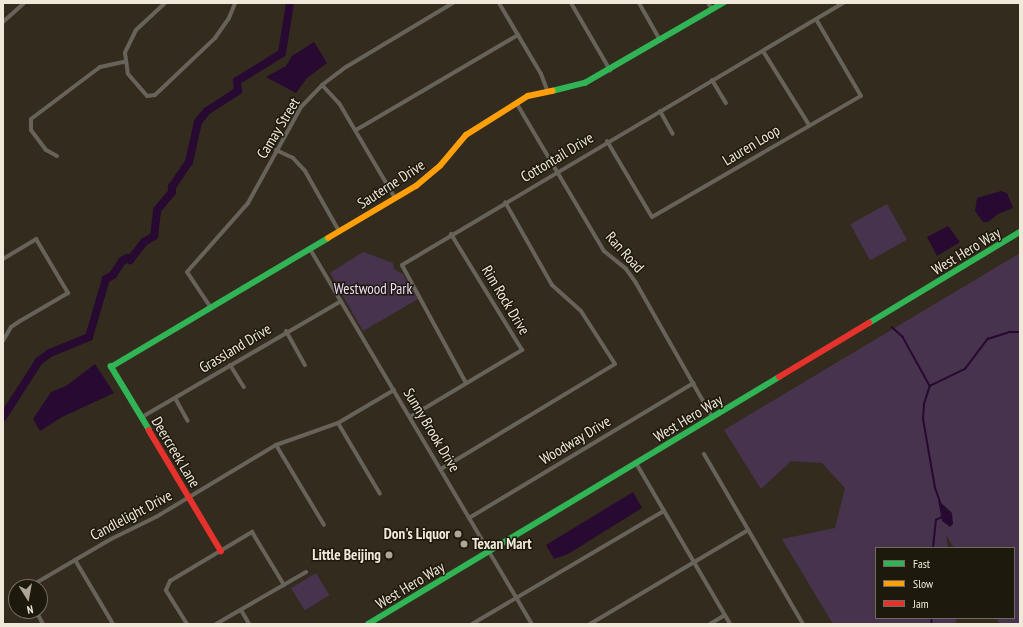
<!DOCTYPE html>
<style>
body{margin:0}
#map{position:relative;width:1023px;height:627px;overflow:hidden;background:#332c1e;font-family:"PT Sans Narrow",sans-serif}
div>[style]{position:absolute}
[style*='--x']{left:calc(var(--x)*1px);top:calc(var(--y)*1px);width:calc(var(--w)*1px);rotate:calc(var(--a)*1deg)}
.green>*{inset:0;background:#48334e;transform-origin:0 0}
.water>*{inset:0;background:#270931}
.stream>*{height:1.5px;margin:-0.75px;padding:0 0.75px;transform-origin:0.75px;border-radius:0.75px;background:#270931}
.river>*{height:8px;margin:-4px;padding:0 4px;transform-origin:4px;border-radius:4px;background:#270931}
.street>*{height:4px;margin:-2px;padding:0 2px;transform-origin:2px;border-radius:2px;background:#68635a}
.fast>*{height:5.5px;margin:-2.75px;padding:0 2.75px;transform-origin:2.75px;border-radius:2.75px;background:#30b455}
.slow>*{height:5.5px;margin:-2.75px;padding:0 2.75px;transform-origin:2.75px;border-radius:2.75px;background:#ff9f0a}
.jam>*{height:5.5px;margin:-2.75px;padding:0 2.75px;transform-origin:2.75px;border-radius:2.75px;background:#e5322d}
.dots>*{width:11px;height:11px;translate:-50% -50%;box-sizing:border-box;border:2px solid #1e190d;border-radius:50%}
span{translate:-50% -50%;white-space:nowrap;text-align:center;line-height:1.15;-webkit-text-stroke:3px #1e190d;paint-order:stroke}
.street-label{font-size:15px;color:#f0e9d9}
.park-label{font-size:15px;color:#efdbfa}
.poi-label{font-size:15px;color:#f0e9d9;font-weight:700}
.right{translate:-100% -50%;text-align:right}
.left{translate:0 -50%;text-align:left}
.frame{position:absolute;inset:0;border:4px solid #f0e9d9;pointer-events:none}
.legend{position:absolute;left:875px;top:547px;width:140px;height:72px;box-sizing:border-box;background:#1e190d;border:1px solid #726c5f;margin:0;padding:5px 7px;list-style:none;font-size:12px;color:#f0e9d9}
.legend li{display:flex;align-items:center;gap:8px;height:20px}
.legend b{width:20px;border:1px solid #726c5f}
.north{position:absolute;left:8px;top:579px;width:40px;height:40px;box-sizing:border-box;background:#1e190d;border:1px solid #726c5f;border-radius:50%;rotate:169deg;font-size:11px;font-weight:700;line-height:16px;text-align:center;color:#f0e9d9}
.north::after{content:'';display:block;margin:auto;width:14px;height:18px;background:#aea798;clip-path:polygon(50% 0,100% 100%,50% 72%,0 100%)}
</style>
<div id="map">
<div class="green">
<i style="left:887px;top:204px;width:41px;height:42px;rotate:61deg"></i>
<i style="clip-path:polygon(363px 252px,393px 263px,394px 269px,403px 274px,418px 299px,363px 331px,330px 273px)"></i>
<i style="clip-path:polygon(1020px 253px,1020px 624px,1000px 624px,996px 618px,1014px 618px,1014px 548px,954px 548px,946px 535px,948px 548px,876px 548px,876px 618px,957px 618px,955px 624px,833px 624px,782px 539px,835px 528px,845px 488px,822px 463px,791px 461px,761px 489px,724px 430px)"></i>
<i style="left:316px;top:573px;width:26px;height:29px;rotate:59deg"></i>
</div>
<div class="water">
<i style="clip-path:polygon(314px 42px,327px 63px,307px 78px,296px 93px,266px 77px,286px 66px,292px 56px)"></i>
<i style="clip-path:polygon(1001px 191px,1007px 193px,1013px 208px,998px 214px,988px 222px,983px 222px,975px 211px,977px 198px)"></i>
<i style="clip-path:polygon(948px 226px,960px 242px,937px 256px,927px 237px)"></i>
<i style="clip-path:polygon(95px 364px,114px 393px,62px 417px,40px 431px,33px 419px,51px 392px,66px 386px)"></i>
<i style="clip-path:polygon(633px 492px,642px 508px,568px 554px,554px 559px,546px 545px)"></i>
<i style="clip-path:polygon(938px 500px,952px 513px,953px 524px,950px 527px,942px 521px)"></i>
</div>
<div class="stream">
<i style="--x:892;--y:327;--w:15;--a:42"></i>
<i style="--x:903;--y:337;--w:56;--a:61.1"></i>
<i style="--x:940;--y:502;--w:15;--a:-110"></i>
<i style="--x:935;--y:488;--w:70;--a:-99.9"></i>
<i style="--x:923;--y:419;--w:15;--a:-86"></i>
<i style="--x:924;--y:404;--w:19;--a:-72"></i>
<i style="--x:930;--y:386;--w:39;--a:-26"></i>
<i style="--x:965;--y:369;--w:38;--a:-53"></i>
<i style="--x:988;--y:339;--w:23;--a:-18"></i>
<i style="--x:1010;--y:332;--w:10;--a:0"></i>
<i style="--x:933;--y:548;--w:28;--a:-84"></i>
<i style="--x:936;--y:520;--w:7;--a:-27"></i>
<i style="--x:932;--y:618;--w:6;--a:90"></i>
</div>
<div class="river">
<i style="--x:3;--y:417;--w:67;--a:-57.3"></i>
<i style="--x:39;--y:361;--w:14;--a:-36"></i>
<i style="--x:50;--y:353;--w:42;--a:-22.3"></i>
<i style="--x:89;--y:337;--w:60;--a:-73.7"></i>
<i style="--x:106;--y:279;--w:8;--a:-30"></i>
<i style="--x:113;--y:275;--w:17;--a:-57"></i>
<i style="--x:122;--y:261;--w:6;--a:-31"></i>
<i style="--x:127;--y:258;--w:4;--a:34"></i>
<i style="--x:130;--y:260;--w:23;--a:-52"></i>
<i style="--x:144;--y:242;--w:12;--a:-31"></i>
<i style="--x:154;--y:236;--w:26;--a:-83"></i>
<i style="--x:157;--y:210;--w:23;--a:-50"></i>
<i style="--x:172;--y:192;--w:5;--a:-90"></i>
<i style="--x:172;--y:187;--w:30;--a:-56"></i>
<i style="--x:189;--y:162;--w:41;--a:-77.3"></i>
<i style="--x:198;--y:122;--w:14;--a:-51"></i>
<i style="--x:207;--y:111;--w:37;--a:-33"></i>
<i style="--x:238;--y:91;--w:10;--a:-96"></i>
<i style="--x:237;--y:81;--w:53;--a:-31.9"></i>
<i style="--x:282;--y:53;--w:51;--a:-80.9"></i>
</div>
<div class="street">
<i style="--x:165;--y:3;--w:40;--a:137"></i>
<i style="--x:136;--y:30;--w:25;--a:116"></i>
<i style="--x:125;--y:53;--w:21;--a:82"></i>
<i style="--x:128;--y:74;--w:29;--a:49"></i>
<i style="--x:147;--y:96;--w:8;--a:-7"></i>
<i style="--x:155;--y:95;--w:83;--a:-43.5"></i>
<i style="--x:215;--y:38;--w:24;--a:-55"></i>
<i style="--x:229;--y:18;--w:16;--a:-68"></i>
<i style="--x:499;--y:3;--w:82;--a:59.4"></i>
<i style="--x:541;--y:74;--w:17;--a:69"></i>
<i style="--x:571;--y:3;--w:78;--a:59.8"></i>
<i style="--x:639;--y:3;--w:43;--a:60.4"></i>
<i style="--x:708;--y:3;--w:7;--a:56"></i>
<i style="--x:3;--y:22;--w:28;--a:-42"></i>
<i style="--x:763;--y:51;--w:87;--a:58.1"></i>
<i style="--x:712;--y:80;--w:27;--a:59"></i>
<i style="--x:322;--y:85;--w:25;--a:47"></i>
<i style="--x:339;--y:103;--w:110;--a:59.5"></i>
<i style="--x:517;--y:104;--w:171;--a:59.4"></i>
<i style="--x:604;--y:251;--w:28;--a:39"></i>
<i style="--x:626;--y:269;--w:17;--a:54"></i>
<i style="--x:636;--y:283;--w:154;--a:60.4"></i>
<i style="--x:660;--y:111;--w:26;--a:61"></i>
<i style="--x:356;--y:130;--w:188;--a:-30.4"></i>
<i style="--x:607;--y:141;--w:88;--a:59.4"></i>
<i style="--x:652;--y:217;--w:241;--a:-30.1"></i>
<i style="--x:861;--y:96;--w:89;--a:-120.3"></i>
<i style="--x:276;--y:150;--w:19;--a:25"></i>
<i style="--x:293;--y:158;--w:18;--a:47"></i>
<i style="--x:305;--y:171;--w:69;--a:60.5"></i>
<i style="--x:57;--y:156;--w:13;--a:-151"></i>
<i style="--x:46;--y:150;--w:25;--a:-127"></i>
<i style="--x:31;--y:130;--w:11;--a:-90"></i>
<i style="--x:31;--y:119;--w:86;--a:-37"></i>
<i style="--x:100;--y:67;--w:25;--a:-12"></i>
<i style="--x:310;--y:249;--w:436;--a:59.4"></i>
<i style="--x:3;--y:259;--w:39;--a:-31"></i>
<i style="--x:36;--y:239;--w:63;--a:59.3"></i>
<i style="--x:68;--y:293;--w:56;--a:149.7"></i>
<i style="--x:20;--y:321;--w:11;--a:146"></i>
<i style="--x:11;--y:327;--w:16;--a:120"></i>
<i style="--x:211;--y:308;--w:43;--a:-123.7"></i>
<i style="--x:187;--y:272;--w:92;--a:-48.5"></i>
<i style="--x:248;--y:203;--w:110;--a:-61.1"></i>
<i style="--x:301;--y:107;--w:30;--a:-46"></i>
<i style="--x:322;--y:85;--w:30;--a:-37"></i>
<i style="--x:346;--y:67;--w:125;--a:-30.9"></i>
<i style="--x:286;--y:331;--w:39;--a:61"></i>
<i style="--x:230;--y:365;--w:26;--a:58"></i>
<i style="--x:466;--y:383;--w:134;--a:-118.5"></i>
<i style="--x:402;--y:265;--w:513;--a:-30.71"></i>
<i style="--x:175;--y:398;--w:26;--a:61"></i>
<i style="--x:142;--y:417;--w:230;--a:-30.2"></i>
<i style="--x:410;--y:417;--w:131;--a:-30.9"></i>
<i style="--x:522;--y:350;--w:136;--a:-121.5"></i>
<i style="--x:338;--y:423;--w:82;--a:59.4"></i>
<i style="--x:276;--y:445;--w:93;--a:59"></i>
<i style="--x:704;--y:454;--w:197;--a:59.8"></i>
<i style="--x:636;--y:463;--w:186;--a:59.7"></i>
<i style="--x:441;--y:469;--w:203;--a:-31.1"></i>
<i style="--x:615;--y:364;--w:63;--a:-122.7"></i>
<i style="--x:581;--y:311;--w:39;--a:-138"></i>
<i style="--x:552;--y:285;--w:95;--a:-119.5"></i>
<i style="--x:469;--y:518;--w:262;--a:-31"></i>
<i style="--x:75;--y:560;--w:74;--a:59.3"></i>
<i style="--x:29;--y:587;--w:95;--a:-30.3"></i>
<i style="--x:111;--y:539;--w:50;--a:-26.1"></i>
<i style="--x:156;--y:517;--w:140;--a:-31"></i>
<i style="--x:276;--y:445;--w:66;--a:-19.5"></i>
<i style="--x:338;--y:423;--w:65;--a:-30.5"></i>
<i style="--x:241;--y:610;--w:16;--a:60"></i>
<i style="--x:36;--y:611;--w:15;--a:62"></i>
<i style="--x:187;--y:624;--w:40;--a:-122"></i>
<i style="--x:166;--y:590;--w:10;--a:-66"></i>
<i style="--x:170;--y:581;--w:96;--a:-30.9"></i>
<i style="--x:252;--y:532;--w:62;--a:58.9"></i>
<i style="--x:216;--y:624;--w:104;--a:-30"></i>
<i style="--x:472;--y:624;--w:223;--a:-30.5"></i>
<i style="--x:590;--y:624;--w:184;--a:-30.7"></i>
<i style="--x:710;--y:624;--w:17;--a:-31"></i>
</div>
<div class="fast">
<i style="--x:552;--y:91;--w:34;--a:-14"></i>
<i style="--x:585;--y:83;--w:160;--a:-30.1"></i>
<i style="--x:869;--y:323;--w:176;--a:-31.1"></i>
<i style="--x:149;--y:430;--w:74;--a:-121.1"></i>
<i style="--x:111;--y:367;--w:252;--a:-30.7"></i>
<i style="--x:368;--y:624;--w:480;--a:-31"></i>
</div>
<div class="slow">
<i style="--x:328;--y:238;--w:102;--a:-30.6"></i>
<i style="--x:416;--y:186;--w:31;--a:-40"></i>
<i style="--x:440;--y:166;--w:40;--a:-50"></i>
<i style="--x:466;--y:135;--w:73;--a:-32.2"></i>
<i style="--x:528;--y:96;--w:25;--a:-12"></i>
</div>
<div class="jam">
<i style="--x:779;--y:377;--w:105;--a:-31"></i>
<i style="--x:149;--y:430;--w:141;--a:59.2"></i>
</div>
<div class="dots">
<i style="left:458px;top:534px;background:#aea798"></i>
<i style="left:464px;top:544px;background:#aea798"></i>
<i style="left:389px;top:555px;background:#aea798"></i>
</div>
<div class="street-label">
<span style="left:278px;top:128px;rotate:-59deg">Camay Street</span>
<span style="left:751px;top:145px;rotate:-31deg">Lauren Loop</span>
<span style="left:557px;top:157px;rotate:-31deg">Cottontail Drive</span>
<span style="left:391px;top:184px;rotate:-33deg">Sauterne Drive</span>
<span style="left:966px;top:251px;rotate:-31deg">West Hero Way</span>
<span style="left:625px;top:252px;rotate:48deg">Ran Road</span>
<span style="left:506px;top:300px;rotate:59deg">Rim Rock Drive</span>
<span style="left:235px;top:348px;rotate:-31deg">Grassland Drive</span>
<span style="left:688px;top:418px;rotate:-31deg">West Hero Way</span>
<span style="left:432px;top:430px;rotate:59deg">Sunny Brook Drive</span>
<span style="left:575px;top:440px;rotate:-31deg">Woodway Drive</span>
<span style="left:176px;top:452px;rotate:59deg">Deercreek Lane</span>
<span style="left:131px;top:515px;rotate:-28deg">Candlelight Drive</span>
<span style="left:410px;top:585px;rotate:-31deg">West Hero Way</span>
</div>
<div class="park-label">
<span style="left:373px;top:289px">Westwood Park</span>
</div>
<div class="poi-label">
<span class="right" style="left:450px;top:534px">Don's Liquor</span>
<span class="left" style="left:472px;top:544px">Texan Mart</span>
<span class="right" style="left:381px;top:555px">Little Beijing</span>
</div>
<div class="frame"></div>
<ul class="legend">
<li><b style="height:5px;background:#30b455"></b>Fast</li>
<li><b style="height:5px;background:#ff9f0a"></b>Slow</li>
<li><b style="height:5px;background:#e5322d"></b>Jam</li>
</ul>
<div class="north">N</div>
</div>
